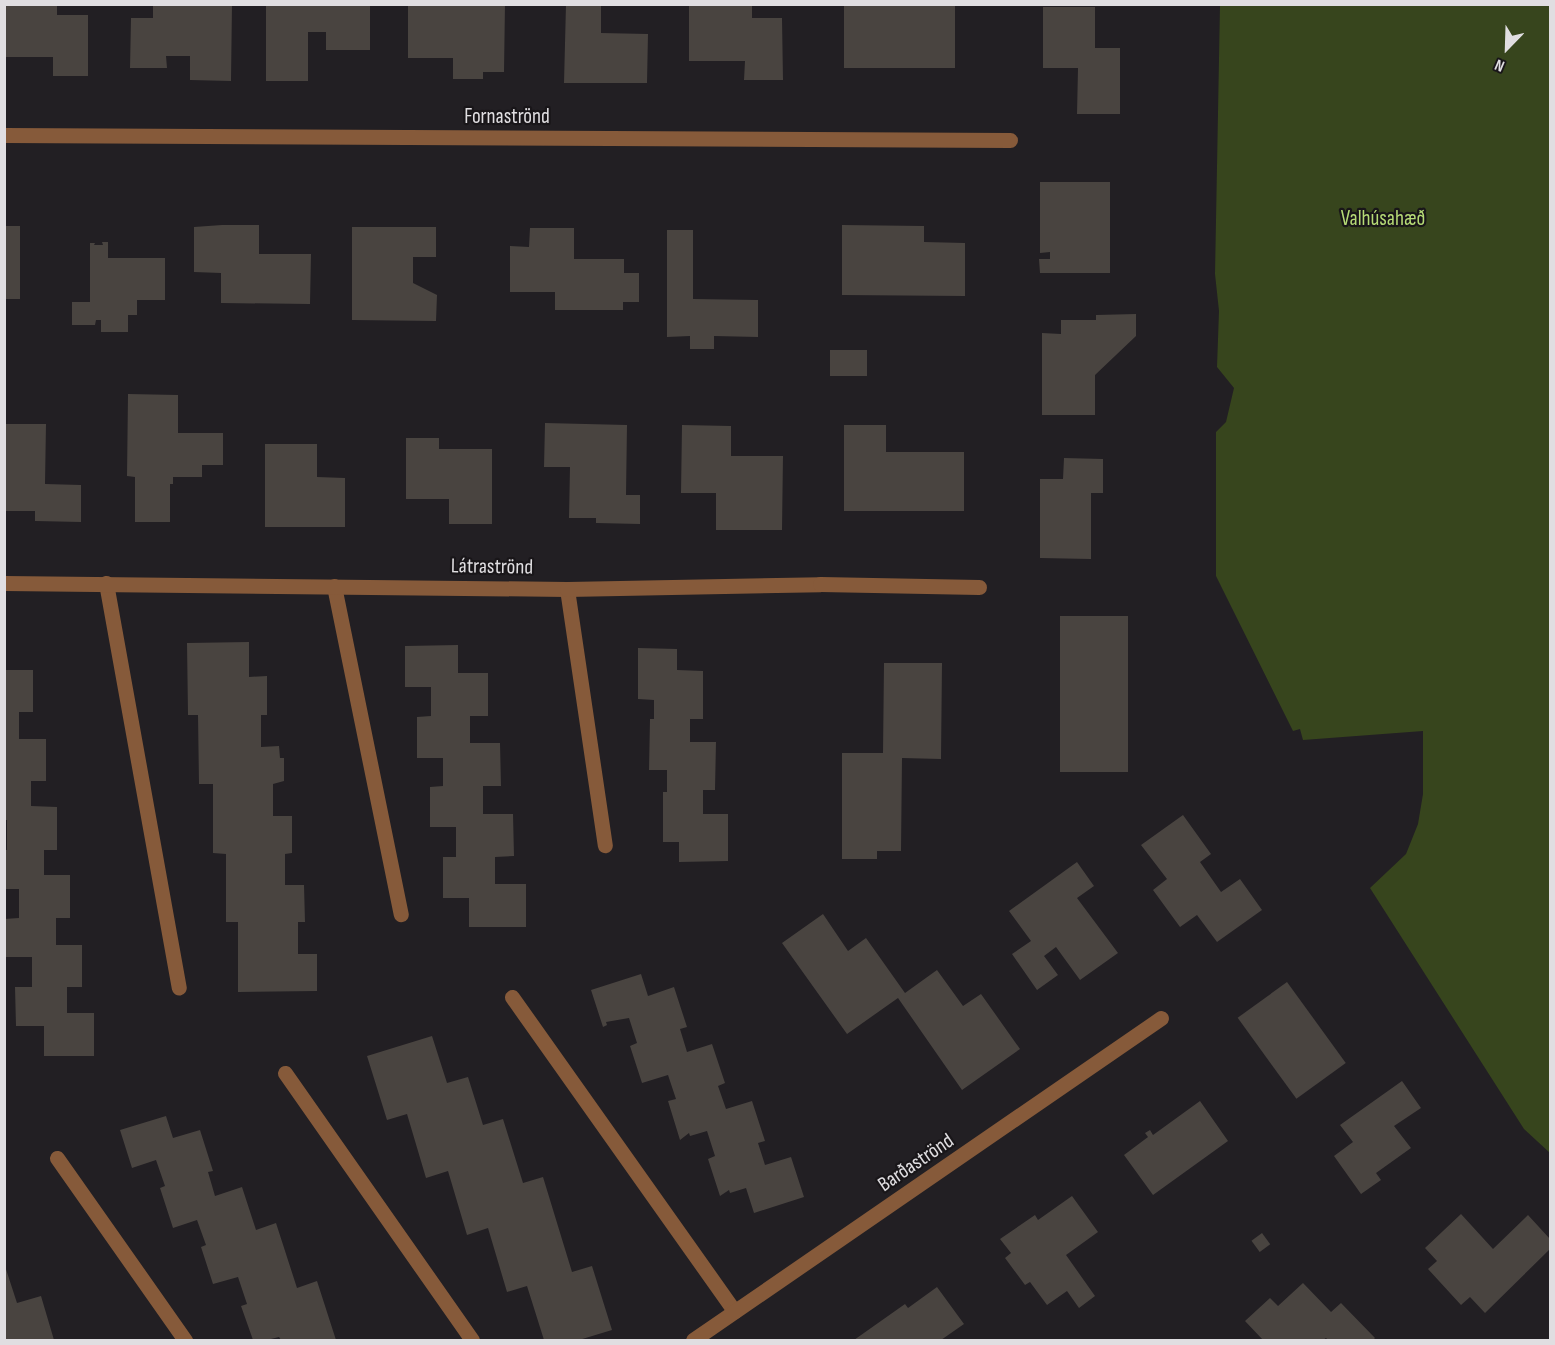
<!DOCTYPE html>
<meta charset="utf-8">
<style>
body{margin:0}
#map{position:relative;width:1555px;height:1345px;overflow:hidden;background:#221f23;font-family:"Sofia Sans Condensed",sans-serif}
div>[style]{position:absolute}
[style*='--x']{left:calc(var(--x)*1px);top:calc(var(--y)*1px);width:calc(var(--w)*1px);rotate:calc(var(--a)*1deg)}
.green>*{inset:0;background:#37451d}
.building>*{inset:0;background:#494440;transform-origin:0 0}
.lane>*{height:15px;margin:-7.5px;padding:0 7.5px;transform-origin:7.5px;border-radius:7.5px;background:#865a3a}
.street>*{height:15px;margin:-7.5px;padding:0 7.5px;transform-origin:7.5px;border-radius:7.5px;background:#865a3a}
span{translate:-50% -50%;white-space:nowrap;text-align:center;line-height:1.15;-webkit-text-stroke:4.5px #191619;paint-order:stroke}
.street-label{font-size:21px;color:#e0dee1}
.park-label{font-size:21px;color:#b6db76}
.frame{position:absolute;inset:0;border:6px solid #e0dee1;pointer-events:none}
.north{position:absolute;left:1477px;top:18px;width:60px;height:60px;-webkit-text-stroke:4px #191619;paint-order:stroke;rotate:203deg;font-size:16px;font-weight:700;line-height:24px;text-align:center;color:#e0dee1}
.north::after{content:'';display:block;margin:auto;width:21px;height:27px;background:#e0dee1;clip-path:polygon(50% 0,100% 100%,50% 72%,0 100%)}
</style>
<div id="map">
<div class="green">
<i style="clip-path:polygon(1220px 5px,1550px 5px,1550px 1153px,1524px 1129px,1370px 888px,1406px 854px,1418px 824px,1423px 794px,1423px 731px,1303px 740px,1300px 729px,1293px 731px,1216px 576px,1216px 432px,1226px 422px,1234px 388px,1217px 367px,1219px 311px,1215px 274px)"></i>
</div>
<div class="building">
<i style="clip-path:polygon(4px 4px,57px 4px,57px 15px,88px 15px,88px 76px,53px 76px,53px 57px,4px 57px)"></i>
<i style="clip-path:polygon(153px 4px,232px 4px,231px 81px,190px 80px,190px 56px,166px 56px,167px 68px,130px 68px,131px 18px,153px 18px)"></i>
<i style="clip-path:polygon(266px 4px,370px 4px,370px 50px,326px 50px,326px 32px,308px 32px,308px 81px,266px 81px)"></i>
<i style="clip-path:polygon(408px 4px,505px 4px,504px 72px,483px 72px,483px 79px,453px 79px,453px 58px,408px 58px)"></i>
<i style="clip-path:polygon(566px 4px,601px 4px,601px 33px,648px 34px,647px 83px,564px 83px)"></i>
<i style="clip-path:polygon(689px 4px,752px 4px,752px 18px,782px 18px,783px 80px,744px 80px,745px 61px,689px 61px)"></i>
<i style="left:844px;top:6px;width:111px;height:62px"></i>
<i style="clip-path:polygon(1043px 7px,1095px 7px,1095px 48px,1120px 48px,1120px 114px,1077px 114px,1078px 68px,1043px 68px)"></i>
<i style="clip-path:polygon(1040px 182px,1110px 182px,1110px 273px,1040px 273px,1039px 259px,1050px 259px,1050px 252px,1040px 253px)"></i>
<i style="clip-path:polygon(222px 225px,259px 225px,259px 254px,311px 254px,310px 304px,221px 303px,221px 273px,194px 272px,194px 227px)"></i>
<i style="clip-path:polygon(842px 225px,924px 226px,924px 242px,965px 243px,965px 296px,842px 295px)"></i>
<i style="left:4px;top:226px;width:16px;height:73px"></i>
<i style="clip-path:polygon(352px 227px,436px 227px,436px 257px,413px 257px,413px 283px,437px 295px,436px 321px,352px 320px)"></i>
<i style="clip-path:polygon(530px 228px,574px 228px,574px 259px,624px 259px,624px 273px,639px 273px,639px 302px,623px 302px,623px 310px,555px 310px,555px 292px,510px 292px,510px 246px,529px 247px)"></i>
<i style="clip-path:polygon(667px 230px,693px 230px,693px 299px,758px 300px,758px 337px,714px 336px,714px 349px,690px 349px,690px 336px,667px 337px)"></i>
<i style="clip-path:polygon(102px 242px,108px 242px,108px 258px,165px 258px,165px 300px,137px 300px,137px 315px,128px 315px,128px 332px,101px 332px,101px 320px,96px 320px,95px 325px,72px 325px,72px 302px,90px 302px,90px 243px,95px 243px,94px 245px,103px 245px)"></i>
<i style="clip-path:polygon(1136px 314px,1136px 336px,1095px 375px,1095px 415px,1042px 415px,1042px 333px,1061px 334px,1061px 320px,1096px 320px,1096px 315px)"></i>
<i style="left:830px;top:350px;width:37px;height:26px"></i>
<i style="clip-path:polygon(128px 394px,178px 395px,178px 433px,223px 433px,223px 465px,202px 465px,202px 477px,173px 477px,173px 484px,170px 484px,170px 522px,135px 522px,135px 477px,127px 476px)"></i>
<i style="clip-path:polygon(545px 423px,627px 425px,626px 495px,640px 495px,640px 524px,596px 523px,596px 518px,569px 518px,570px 467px,544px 467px)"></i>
<i style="clip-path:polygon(4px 424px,46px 424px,45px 484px,81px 485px,81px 522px,35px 521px,35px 511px,4px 511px)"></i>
<i style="clip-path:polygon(682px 425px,731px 426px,731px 456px,783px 456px,782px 530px,716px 530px,716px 493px,681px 493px)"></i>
<i style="clip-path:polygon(844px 425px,886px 425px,886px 452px,964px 452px,964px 511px,844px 511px)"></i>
<i style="clip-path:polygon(406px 438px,439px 438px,439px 449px,492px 449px,492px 524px,449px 524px,449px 499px,406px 499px)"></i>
<i style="clip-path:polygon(265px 444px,317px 444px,317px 477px,345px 478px,345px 527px,265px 527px)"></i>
<i style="clip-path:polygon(1064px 458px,1103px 459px,1103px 493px,1091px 493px,1091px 559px,1040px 558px,1040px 479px,1063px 479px)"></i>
<i style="left:1060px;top:616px;width:68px;height:156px"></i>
<i style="clip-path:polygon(249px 642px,249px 677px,267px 676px,267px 715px,261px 715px,261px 747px,279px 746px,280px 758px,284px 758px,284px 781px,273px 784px,273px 816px,292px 816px,292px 853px,285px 854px,285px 885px,304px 885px,305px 922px,298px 922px,298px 954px,317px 954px,317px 991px,238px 992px,238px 922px,226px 922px,226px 854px,213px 853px,213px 784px,199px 784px,198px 715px,188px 715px,187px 643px)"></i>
<i style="clip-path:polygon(458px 645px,458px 673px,488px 673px,488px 716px,470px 716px,470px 743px,500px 743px,501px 786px,483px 786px,483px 814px,513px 814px,514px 856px,495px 857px,495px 884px,526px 884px,526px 927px,469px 927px,469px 898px,443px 898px,443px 857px,456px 857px,456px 827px,430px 827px,430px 787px,443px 786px,443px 758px,417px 758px,417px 717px,431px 716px,431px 687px,405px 687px,405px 646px)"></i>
<i style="clip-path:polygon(638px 648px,677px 649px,677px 670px,703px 671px,703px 719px,690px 719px,690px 742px,716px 742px,715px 790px,703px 790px,703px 814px,728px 814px,728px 861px,679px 862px,679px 842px,663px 842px,663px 792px,667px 792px,667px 770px,649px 770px,650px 719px,654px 719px,654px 700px,638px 699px)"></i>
<i style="clip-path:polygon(884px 663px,942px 663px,941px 759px,902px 758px,901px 851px,877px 851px,877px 859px,842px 859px,842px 753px,883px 753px)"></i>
<i style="clip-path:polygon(5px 670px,33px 670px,33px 712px,19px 712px,19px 739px,46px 739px,46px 781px,31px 781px,31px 806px,57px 807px,57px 850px,44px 850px,44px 875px,70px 875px,70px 918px,56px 918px,56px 945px,82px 945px,82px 987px,67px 987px,67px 1013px,94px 1013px,94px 1056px,44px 1056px,44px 1026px,16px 1026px,15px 987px,32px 987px,32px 957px,4px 957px,4px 919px,19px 918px,19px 889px,4px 889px,4px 850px,7px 850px,7px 820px,5px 820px)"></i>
<i style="clip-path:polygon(1183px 815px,1211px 854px,1200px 862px,1221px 892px,1240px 879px,1262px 910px,1217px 942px,1197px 915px,1180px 927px,1153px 890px,1167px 879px,1141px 845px)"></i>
<i style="clip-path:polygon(1077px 862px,1094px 886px,1077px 898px,1118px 953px,1080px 980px,1056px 947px,1044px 956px,1058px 975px,1037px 990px,1012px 954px,1031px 941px,1009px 911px)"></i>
<i style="clip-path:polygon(823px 914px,848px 951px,866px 938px,905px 993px,937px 970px,963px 1006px,981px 994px,1020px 1049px,962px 1090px,898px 998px,847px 1034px,782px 943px)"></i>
<i style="clip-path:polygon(641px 974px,648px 996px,674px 987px,687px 1027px,680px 1029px,687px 1052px,712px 1044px,725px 1083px,718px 1086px,726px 1109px,752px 1101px,765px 1141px,758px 1143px,765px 1165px,791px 1157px,804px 1197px,754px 1213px,746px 1188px,730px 1193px,729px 1190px,720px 1196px,708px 1159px,715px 1156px,707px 1131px,690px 1136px,689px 1133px,680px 1140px,668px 1101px,676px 1099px,668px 1075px,642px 1083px,630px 1046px,637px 1043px,629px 1018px,606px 1022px,607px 1025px,603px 1027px,591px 990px)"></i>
<i style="left:1287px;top:982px;width:100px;height:61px;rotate:54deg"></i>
<i style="clip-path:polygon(432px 1036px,447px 1083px,468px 1077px,483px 1125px,503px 1119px,523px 1183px,543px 1177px,572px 1272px,592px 1266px,612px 1330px,579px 1340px,544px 1340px,527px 1286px,507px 1292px,488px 1228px,467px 1235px,448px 1171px,426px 1178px,407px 1114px,387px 1120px,367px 1056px)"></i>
<i style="clip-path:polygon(1402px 1081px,1421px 1108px,1394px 1126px,1411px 1148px,1376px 1173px,1381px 1180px,1361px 1194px,1334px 1156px,1353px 1142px,1340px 1125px)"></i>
<i style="clip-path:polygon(1200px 1101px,1228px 1141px,1153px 1195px,1124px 1155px,1148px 1137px,1145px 1133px,1150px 1130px,1153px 1135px)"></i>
<i style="clip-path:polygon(166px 1116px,173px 1138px,200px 1130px,213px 1171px,208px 1172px,215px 1196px,242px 1187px,256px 1230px,276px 1223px,297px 1288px,317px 1281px,336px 1340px,281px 1340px,279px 1337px,267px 1340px,253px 1340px,241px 1306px,247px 1304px,238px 1277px,213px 1284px,201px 1247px,206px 1245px,197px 1220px,173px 1228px,160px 1188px,165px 1186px,156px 1160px,132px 1168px,120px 1130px)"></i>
<i style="clip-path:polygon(1072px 1196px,1098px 1232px,1066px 1255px,1095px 1296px,1079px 1308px,1067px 1291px,1047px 1305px,1030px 1282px,1025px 1285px,1005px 1258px,1011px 1253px,1000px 1239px,1035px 1215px,1038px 1220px)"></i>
<i style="clip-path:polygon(1461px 1214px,1493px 1249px,1528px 1215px,1550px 1239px,1550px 1249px,1485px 1313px,1470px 1297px,1461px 1305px,1428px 1269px,1437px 1261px,1425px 1248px)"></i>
<i style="left:1262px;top:1233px;width:14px;height:13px;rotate:54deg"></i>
<i style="clip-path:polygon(4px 1263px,17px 1303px,41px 1296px,54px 1340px,4px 1340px)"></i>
<i style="clip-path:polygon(1303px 1283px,1331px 1312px,1341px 1303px,1375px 1338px,1373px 1340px,1328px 1340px,1326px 1338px,1323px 1340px,1263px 1340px,1245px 1321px,1270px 1298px,1278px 1306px)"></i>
<i style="clip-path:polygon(937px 1287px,964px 1324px,941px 1340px,854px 1340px,905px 1304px,908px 1308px)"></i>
</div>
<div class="lane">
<i style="--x:106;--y:583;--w:411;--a:79.8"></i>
<i style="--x:334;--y:586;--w:335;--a:78.5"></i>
<i style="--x:567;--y:589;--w:259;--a:81.6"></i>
<i style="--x:512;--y:997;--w:385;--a:54.7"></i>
<i style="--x:285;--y:1073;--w:326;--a:55"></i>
<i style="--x:57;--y:1158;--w:223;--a:54.9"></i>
</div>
<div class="street">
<i style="--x:4;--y:135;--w:1006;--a:0.28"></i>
<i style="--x:4;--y:583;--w:563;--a:0.61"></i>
<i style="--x:567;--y:589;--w:253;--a:-1.1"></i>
<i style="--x:820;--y:584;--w:159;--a:1.1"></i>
<i style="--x:693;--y:1340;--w:568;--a:-34.53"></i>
</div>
<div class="street-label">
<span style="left:507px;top:117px">Fornaströnd</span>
<span style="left:492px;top:567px;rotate:1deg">Látraströnd</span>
<span style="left:916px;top:1163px;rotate:-34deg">Barðaströnd</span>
</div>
<div class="park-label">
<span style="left:1383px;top:219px">Valhúsahæð</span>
</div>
<div class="frame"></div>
<div class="north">N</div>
</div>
